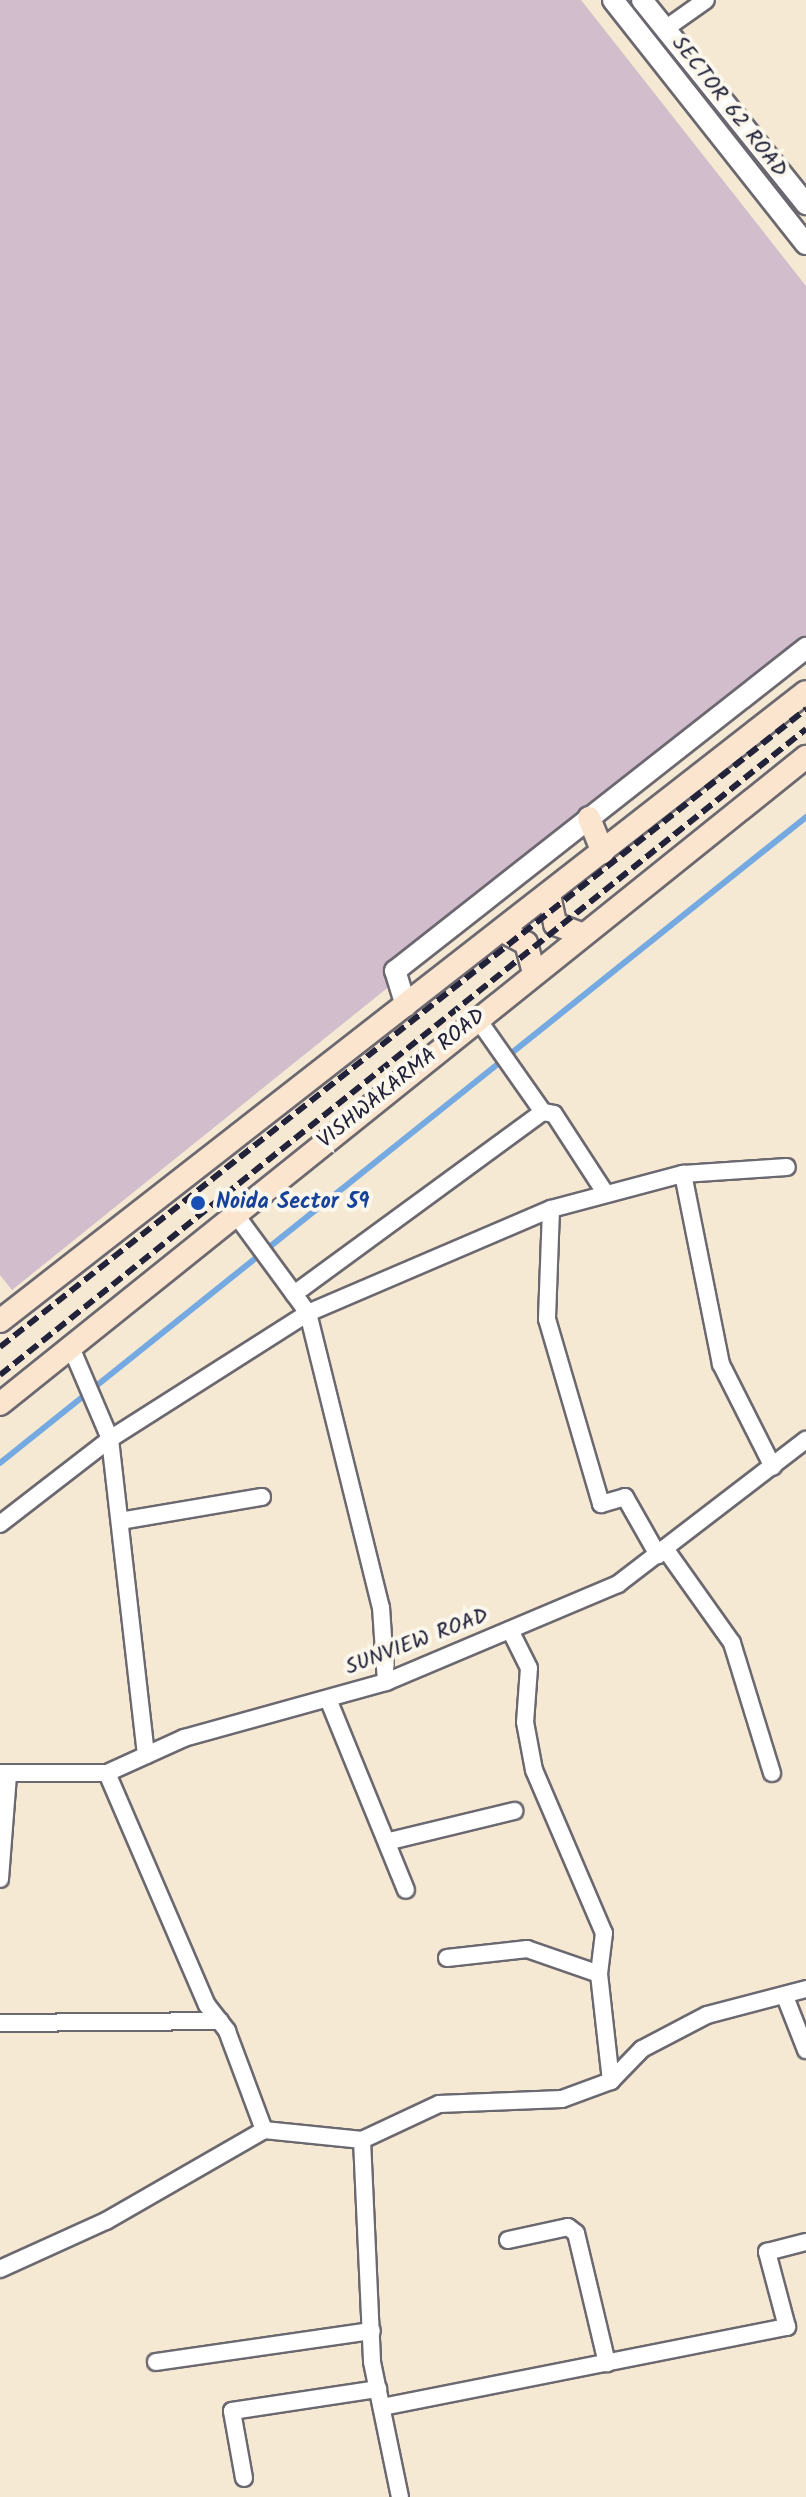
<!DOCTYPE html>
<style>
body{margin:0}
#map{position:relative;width:806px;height:2497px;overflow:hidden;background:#f5e9d3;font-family:Kalam,sans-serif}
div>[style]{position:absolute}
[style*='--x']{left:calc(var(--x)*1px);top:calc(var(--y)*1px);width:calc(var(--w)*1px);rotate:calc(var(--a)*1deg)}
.industrial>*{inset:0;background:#d1bdcb}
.stream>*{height:6px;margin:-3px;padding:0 3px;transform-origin:3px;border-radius:3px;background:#74a9e1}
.roads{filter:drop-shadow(2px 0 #6c6870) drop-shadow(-2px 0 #6c6870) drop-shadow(0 2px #6c6870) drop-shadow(0 -2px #6c6870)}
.minor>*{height:16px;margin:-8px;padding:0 8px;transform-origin:8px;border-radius:8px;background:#fff}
.tertiary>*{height:20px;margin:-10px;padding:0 10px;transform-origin:10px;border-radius:10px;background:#fff}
.secondary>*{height:22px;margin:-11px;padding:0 11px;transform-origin:11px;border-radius:11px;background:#fbe5cf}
.rail>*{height:6px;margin-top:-3px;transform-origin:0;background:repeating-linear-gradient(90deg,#22223b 0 12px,transparent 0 18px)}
.dots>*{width:22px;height:22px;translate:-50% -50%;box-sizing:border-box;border:4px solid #fbf7ec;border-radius:50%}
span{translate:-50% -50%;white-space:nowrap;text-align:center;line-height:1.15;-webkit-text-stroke:8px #fbf7ec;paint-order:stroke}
.street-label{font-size:22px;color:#22223b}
.transit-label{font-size:22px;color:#164399;font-weight:700}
.left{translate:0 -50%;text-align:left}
</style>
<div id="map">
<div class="industrial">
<i style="clip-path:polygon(0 0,581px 0,806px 286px,806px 651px,12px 1290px,0 1275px)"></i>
</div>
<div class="stream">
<i style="--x:0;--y:1463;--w:1033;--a:-38.71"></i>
</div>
<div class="roads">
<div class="minor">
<i style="--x:665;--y:29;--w:50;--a:-35.3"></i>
<i style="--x:543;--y:1112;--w:11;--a:10"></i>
<i style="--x:554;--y:1114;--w:95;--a:57"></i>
<i style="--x:683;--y:1174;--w:194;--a:78.7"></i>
<i style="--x:721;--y:1364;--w:115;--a:63.2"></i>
<i style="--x:551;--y:1209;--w:110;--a:92.1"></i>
<i style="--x:547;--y:1319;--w:193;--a:73.7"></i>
<i style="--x:601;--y:1504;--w:25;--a:-16"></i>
<i style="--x:625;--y:1497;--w:67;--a:60.4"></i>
<i style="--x:236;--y:1215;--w:122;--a:53.7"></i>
<i style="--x:308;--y:1313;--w:303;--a:76.1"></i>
<i style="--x:381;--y:1607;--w:75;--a:86.2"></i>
<i style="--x:294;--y:1294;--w:308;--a:-36.2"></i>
<i style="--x:543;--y:1112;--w:115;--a:-125.1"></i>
<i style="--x:70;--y:1345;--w:102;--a:66.9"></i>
<i style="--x:110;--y:1439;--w:318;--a:83.5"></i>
<i style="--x:120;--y:1521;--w:144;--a:-9.6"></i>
<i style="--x:0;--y:1524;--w:139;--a:-37.7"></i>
<i style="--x:110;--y:1439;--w:235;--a:-32.5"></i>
<i style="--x:308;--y:1313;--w:264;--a:-23.2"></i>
<i style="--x:551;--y:1209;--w:137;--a:-14.9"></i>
<i style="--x:683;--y:1174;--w:104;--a:-3.9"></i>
<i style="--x:666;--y:1550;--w:114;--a:54.6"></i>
<i style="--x:732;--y:1643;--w:136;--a:72.9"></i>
<i style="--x:510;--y:1630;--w:42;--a:63.4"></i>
<i style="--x:529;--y:1668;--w:54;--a:94.2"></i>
<i style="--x:525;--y:1722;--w:49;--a:79.4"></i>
<i style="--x:534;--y:1770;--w:177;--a:66.8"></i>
<i style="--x:604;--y:1933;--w:41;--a:97"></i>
<i style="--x:599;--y:1974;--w:108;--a:83.6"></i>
<i style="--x:328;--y:1699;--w:206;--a:67.8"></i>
<i style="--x:0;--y:1773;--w:107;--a:0"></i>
<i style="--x:107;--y:1773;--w:85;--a:-24.4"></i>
<i style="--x:184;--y:1738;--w:210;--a:-15.5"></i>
<i style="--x:386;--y:1682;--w:252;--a:-22.9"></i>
<i style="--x:618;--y:1584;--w:237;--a:-37.5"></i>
<i style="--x:107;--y:1773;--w:253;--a:66.7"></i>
<i style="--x:207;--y:2005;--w:33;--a:52"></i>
<i style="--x:227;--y:2031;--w:106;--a:69.5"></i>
<i style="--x:390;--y:1841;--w:128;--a:-13.6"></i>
<i style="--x:0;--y:1879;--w:105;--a:-85.6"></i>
<i style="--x:447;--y:1958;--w:81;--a:-6.4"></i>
<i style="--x:527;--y:1949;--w:76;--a:19.1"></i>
<i style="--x:786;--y:1999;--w:55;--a:68.6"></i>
<i style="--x:0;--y:2023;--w:220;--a:-0.5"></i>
<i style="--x:362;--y:2140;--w:222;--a:87.4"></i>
<i style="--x:372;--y:2362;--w:138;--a:78.3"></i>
<i style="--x:508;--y:2240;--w:61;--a:-12.2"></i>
<i style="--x:568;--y:2227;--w:10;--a:37"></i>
<i style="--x:576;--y:2233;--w:134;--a:76.6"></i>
<i style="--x:0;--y:2269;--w:116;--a:-24.4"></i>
<i style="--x:106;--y:2221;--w:182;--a:-29.9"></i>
<i style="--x:264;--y:2130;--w:99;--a:5.8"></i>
<i style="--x:362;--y:2140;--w:85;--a:-25.1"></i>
<i style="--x:439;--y:2104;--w:123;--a:-2.3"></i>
<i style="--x:562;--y:2099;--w:52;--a:-20.2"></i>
<i style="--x:611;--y:2081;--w:45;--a:-45.9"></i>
<i style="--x:642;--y:2049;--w:73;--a:-27.6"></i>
<i style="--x:707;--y:2015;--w:102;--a:-14.7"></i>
<i style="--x:156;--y:2362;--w:218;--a:-8.2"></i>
<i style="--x:382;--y:2407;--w:413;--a:-11.2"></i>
<i style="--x:787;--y:2327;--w:78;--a:-104.9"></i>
<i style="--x:767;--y:2252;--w:40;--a:-14.4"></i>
<i style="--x:244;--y:2478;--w:68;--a:-100.2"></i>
<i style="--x:232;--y:2411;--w:148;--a:-8.6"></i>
</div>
<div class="tertiary">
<i style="--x:613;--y:0;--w:311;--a:51.7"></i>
<i style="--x:642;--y:0;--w:262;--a:51.2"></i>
<i style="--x:406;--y:1006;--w:37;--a:-107"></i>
<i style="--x:395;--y:971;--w:523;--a:-38.16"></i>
</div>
<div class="secondary">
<i style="--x:589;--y:818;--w:37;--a:68"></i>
<i style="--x:549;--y:895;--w:30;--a:78"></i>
<i style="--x:555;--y:924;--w:28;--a:21"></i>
<i style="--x:503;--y:931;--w:26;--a:28"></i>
<i style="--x:526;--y:943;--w:30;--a:75"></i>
<i style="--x:0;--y:1321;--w:1022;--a:-37.97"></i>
<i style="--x:0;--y:1404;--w:1034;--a:-38.76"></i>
</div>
</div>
<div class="rail">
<i style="--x:0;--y:1347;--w:1028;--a:-38.36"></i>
<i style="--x:0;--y:1375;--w:1033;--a:-38.71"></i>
</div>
<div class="dots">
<i style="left:198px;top:1203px;background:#1a4fb4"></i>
</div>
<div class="street-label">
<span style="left:729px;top:107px;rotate:52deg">SECTOR 62 ROAD</span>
<span style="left:402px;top:1079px;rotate:-39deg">VISHWAKARMA ROAD</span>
<span style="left:417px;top:1642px;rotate:-21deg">SUNVIEW ROAD</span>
</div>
<div class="transit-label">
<span class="left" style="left:216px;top:1203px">Noida Sector 59</span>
</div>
</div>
